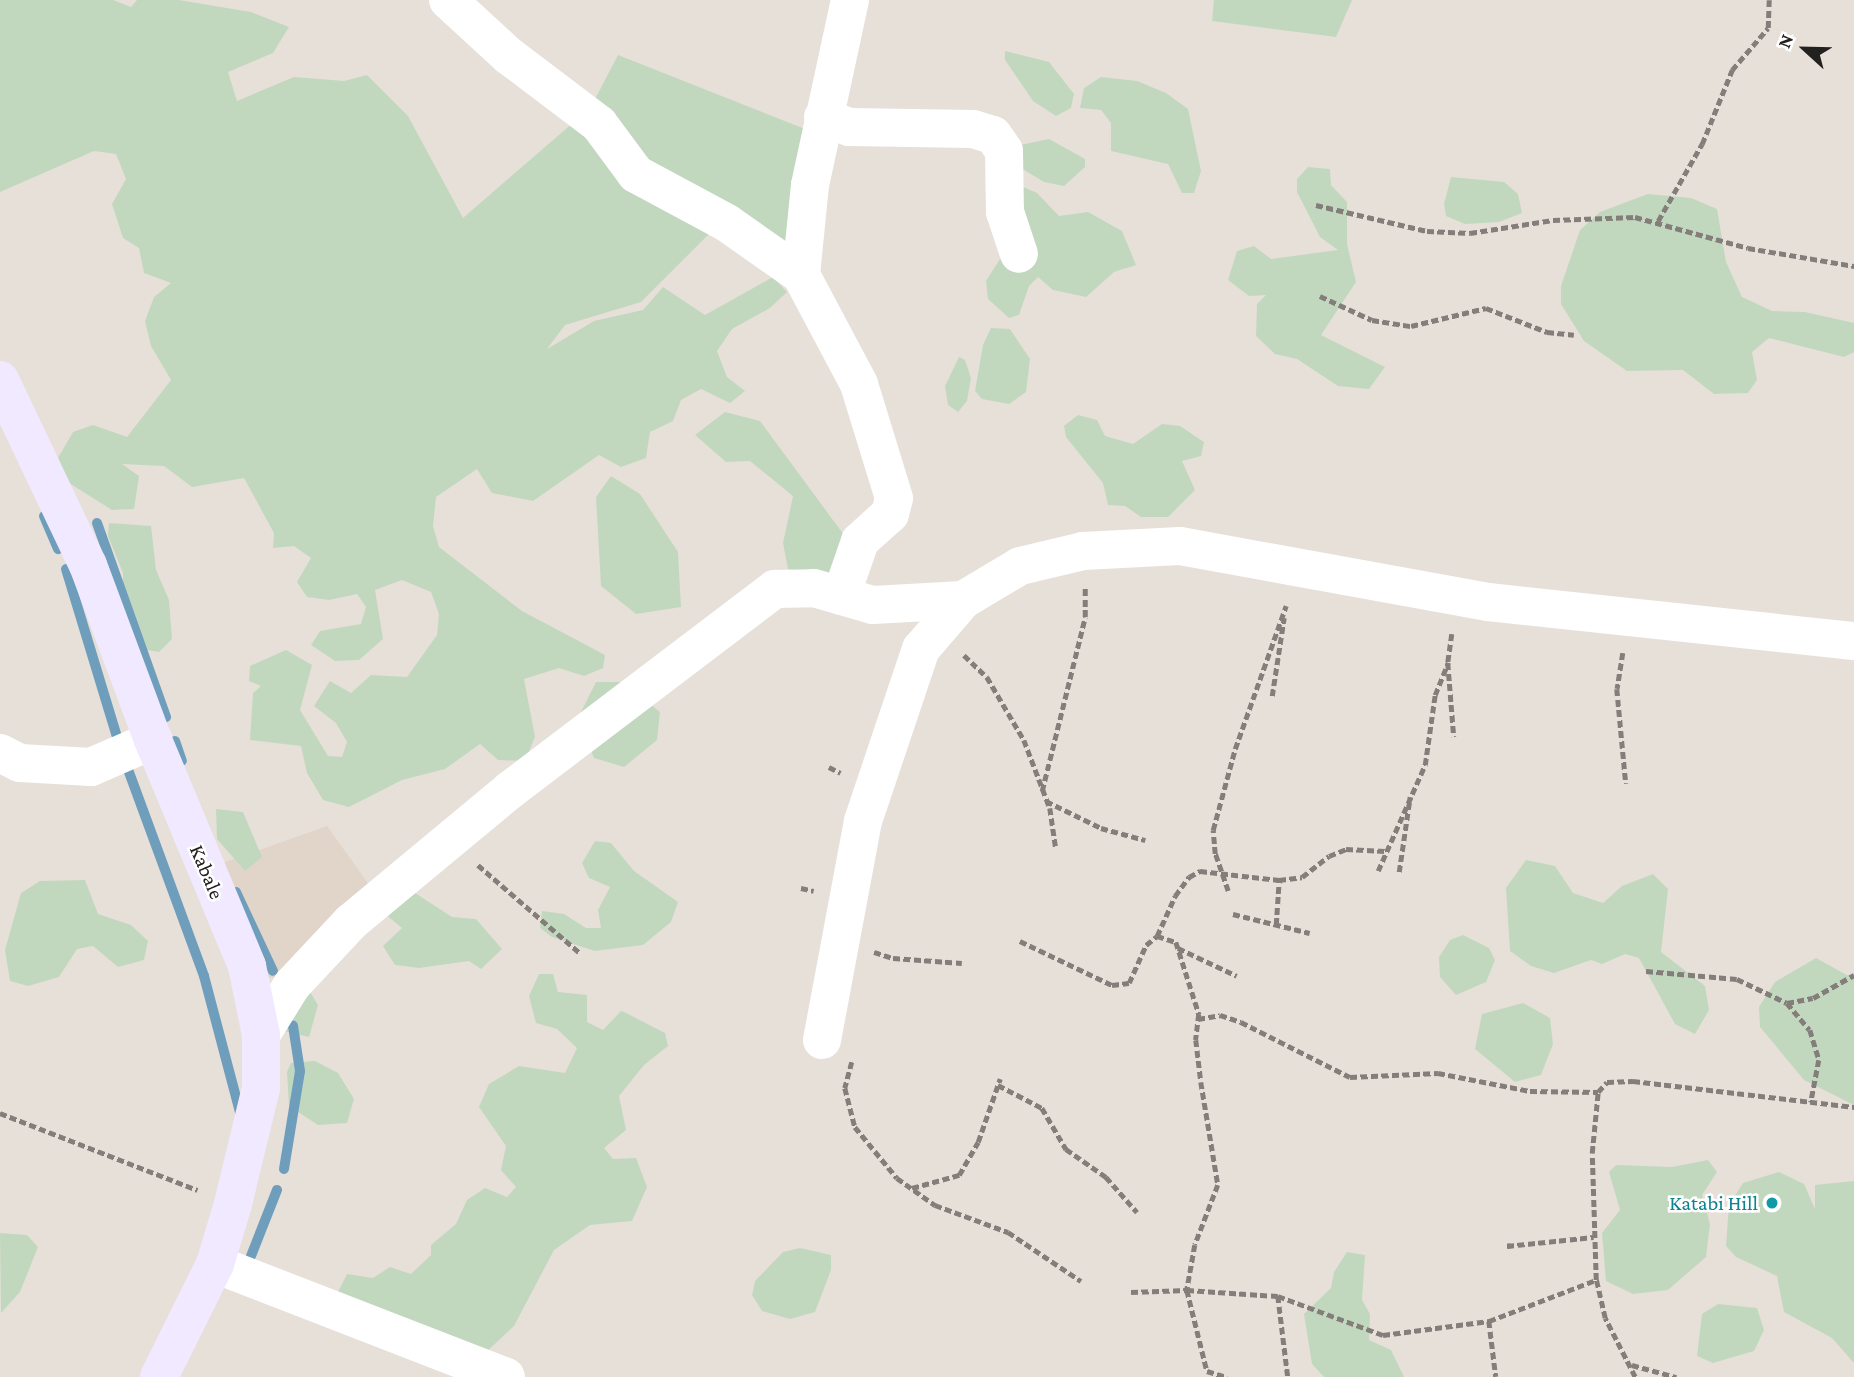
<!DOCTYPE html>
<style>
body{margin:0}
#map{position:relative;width:1854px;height:1377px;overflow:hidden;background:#e7e0d9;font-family:"Crimson Pro",serif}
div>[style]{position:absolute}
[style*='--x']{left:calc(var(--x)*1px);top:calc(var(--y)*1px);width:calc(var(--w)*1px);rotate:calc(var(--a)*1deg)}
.built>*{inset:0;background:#e1d4c8}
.green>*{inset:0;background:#c1d8bf}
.stream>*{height:10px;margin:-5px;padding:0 5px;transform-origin:5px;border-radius:5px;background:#6f9ebc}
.path>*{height:4.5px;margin-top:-2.25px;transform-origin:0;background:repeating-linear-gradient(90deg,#837e7a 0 7px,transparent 0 10.5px)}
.street>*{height:38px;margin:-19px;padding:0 19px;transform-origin:19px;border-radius:19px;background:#fff}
.secondary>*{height:38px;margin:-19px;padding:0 19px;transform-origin:19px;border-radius:19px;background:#f0e9ff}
.dots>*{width:19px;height:19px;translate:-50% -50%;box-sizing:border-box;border:4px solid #fff;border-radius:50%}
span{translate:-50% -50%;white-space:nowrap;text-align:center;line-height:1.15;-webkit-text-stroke:5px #fff;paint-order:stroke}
.street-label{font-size:21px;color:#23211f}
.culture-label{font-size:21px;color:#0d838f}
.right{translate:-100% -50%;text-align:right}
.north{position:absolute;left:1770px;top:14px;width:70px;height:70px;-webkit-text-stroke:5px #fff;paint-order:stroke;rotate:292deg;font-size:19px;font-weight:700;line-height:28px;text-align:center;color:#23211f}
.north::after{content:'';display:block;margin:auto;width:24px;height:32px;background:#23211f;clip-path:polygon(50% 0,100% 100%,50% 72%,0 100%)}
</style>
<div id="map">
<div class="built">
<i style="clip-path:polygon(327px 826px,370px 886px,287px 979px,268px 977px,217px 865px)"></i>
</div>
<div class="green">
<i style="clip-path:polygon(0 0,113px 0,131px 7px,137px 0,179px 0,251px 12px,289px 27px,273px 53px,228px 72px,237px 101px,294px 77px,344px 81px,367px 75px,408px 116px,463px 218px,574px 122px,717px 226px,641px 302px,565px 325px,547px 349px,594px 321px,643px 310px,663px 287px,705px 315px,773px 277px,787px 292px,770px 308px,732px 329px,717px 351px,727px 377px,745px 391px,730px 403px,701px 389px,681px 400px,673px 421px,650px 432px,646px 458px,621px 467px,599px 455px,533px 501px,492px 493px,477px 469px,436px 497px,433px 526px,439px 547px,522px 611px,605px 655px,603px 668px,584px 676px,559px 668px,524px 679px,535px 737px,525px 761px,498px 760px,480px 744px,445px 769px,402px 780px,349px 807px,323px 800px,307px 773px,301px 746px,250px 740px,253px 693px,261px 686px,249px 681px,250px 666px,286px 650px,312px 665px,300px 710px,328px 756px,342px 757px,347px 742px,336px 723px,314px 706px,330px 681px,351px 693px,371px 675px,407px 677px,437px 635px,439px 614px,431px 592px,402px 580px,375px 590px,383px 639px,359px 660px,335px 661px,311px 645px,320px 631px,361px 624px,366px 607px,357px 594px,329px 600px,307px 597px,297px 582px,311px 558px,294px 546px,273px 548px,274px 533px,244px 478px,192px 487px,164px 466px,122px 464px,139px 476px,134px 509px,112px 510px,69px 483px,58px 458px,73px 432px,93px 425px,127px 437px,171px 380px,151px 346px,145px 321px,154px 297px,171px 283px,144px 273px,139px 248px,123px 238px,112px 204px,126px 179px,116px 154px,94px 151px,0 192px)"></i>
<i style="clip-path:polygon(1214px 0,1352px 0,1336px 37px,1212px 21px)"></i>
<i style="clip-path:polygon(1005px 51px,1049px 62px,1074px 94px,1071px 108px,1056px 116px,1033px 101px,1005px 60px)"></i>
<i style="clip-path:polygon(618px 55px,810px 131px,793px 256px,653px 171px,594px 101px)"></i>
<i style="clip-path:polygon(1101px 77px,1137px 81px,1166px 93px,1188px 109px,1201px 171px,1194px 193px,1182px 193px,1168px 164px,1111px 151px,1111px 123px,1101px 110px,1080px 108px,1084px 88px)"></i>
<i style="clip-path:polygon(1049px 139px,1085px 159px,1085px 167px,1064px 186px,1044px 182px,1016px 165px,1016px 146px)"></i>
<i style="clip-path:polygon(1308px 167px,1330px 169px,1331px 185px,1347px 202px,1347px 244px,1356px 282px,1321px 335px,1385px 367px,1369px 389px,1338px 386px,1297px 359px,1275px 354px,1256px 336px,1257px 304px,1266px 295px,1249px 296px,1228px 280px,1237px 251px,1254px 246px,1271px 259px,1338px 250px,1320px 237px,1297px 192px,1297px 179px)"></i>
<i style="clip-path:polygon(1451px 177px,1504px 182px,1518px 194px,1522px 213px,1499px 222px,1465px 224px,1446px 216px,1444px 204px)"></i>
<i style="clip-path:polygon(1021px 186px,1037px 193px,1059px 216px,1088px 212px,1122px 231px,1136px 265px,1114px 272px,1086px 297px,1053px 290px,1038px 277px,1029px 286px,1019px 315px,1009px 318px,988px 299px,986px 281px,1007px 248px)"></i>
<i style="clip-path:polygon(1648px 194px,1691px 198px,1717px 209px,1726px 262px,1742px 297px,1772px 311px,1805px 312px,1854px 323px,1854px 352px,1844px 357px,1769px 338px,1752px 352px,1757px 380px,1748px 393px,1714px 394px,1683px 370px,1627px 371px,1584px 341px,1561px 304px,1561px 286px,1580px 230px,1600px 212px)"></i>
<i style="clip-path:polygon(991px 328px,1010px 329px,1030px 359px,1026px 392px,1009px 404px,982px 399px,975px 391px,983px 345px)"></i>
<i style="clip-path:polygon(959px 357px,965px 360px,971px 378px,967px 401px,958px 412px,948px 405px,945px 386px)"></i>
<i style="clip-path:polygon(725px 412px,760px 421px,844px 535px,831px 577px,788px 569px,783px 543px,793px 496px,750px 461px,726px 462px,695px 435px)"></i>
<i style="clip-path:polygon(1078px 415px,1097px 420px,1105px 436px,1133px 444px,1162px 424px,1180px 426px,1204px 442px,1201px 456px,1182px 461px,1195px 490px,1168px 517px,1141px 517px,1125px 506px,1108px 505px,1103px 483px,1066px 437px,1064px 426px)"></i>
<i style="clip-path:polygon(611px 476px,640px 494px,678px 552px,681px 607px,636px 614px,601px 586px,596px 497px)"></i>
<i style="clip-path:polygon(109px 523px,151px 526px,156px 570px,169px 600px,172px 639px,159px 652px,129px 647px,122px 622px,123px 573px,108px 536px)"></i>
<i style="clip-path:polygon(596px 682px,623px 682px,660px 712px,657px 740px,624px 767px,594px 758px,578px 718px)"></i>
<i style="clip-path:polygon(216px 809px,243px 812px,262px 857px,245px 871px,217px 839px)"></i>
<i style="clip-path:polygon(595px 841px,611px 843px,634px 871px,678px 902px,671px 922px,643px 945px,595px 951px,552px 937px,540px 928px,542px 911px,564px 914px,586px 928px,601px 928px,598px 910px,610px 887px,589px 878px,582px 863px)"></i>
<i style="clip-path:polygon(1526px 860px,1555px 866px,1573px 893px,1603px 903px,1622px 886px,1653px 874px,1668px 889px,1661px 952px,1705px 986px,1709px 1010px,1695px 1034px,1675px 1024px,1639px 958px,1625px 954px,1602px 964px,1591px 960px,1554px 973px,1531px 966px,1510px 951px,1506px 888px)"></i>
<i style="clip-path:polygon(85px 880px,98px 914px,131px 925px,148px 941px,144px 960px,118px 967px,93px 946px,77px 949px,59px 977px,28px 986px,10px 981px,5px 950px,21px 893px,40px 881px)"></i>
<i style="clip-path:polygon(415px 893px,452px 917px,476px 919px,502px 949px,481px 969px,469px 961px,419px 968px,395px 965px,383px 946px,402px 928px,379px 909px)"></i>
<i style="clip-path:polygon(1463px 935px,1489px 948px,1495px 960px,1486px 982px,1456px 995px,1440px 977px,1439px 957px,1450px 940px)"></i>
<i style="clip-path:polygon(1816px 958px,1854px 979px,1854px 1105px,1804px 1080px,1760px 1027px,1759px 1007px,1775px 982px)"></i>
<i style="clip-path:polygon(539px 974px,553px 974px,558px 992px,587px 995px,587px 1022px,603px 1030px,621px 1011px,626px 1013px,665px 1033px,668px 1046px,644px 1065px,619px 1096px,626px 1130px,604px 1148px,613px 1159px,636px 1158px,647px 1187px,632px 1221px,590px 1225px,554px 1250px,514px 1326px,484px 1354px,338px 1292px,347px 1274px,373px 1278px,390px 1267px,411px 1274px,431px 1255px,431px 1245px,456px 1224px,467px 1200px,485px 1188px,507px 1197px,516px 1187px,501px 1170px,506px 1146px,479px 1107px,489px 1084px,519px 1066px,565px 1073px,577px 1048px,557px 1029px,536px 1023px,529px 996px)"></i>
<i style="clip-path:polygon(309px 990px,318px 1005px,309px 1037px,280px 1030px)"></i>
<i style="clip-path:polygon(1523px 1003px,1550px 1018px,1553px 1044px,1541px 1075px,1515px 1082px,1475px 1049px,1482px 1014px)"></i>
<i style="clip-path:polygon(315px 1061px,338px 1073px,354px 1099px,347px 1123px,318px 1125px,289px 1106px,287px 1072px,291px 1063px)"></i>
<i style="clip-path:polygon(1708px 1160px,1717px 1172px,1702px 1195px,1710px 1224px,1706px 1257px,1668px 1290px,1633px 1294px,1606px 1281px,1602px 1233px,1620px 1210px,1609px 1172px,1616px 1165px,1672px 1167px)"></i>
<i style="clip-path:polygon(1779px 1172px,1804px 1184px,1815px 1209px,1815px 1185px,1854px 1181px,1854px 1363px,1832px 1338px,1784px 1312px,1777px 1276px,1736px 1257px,1726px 1246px,1729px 1205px,1743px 1183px)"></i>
<i style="clip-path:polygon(0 1233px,27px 1235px,38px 1247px,20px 1292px,1px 1313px)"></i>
<i style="clip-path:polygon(800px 1248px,831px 1255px,831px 1270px,815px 1312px,790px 1319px,762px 1311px,752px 1295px,755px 1281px,783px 1252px)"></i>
<i style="clip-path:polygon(1347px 1252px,1365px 1255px,1362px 1300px,1370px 1314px,1369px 1340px,1391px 1350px,1404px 1377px,1324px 1377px,1312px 1364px,1304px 1314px,1331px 1288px,1334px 1272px)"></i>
<i style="clip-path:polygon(1718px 1304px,1757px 1308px,1764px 1330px,1754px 1351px,1713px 1363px,1697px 1356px,1702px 1314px)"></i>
</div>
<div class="stream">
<i style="--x:44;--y:516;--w:36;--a:67"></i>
<i style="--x:97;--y:523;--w:206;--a:70.4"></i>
<i style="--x:66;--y:569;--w:186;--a:73.1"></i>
<i style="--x:175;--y:741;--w:21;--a:71"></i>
<i style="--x:126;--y:764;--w:226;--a:69.8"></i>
<i style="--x:204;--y:976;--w:141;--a:75.2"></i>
<i style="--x:236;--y:892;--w:87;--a:64.9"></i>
<i style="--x:284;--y:1169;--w:99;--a:-80.7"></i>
<i style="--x:300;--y:1071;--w:46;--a:-98.8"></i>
<i style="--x:251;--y:1256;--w:71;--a:-68.5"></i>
</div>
<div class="path">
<i style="--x:1316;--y:205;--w:114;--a:13.2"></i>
<i style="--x:1427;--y:231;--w:43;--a:2.7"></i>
<i style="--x:1470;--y:233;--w:84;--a:-8.9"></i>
<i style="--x:1553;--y:220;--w:82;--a:-2.1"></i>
<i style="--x:1635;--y:217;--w:117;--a:15.3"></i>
<i style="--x:1748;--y:248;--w:108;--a:9.6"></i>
<i style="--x:1658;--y:221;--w:89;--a:-60.3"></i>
<i style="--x:1702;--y:144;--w:80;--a:-67.9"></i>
<i style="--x:1732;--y:70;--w:55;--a:-49.4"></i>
<i style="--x:1768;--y:28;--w:28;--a:-88"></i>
<i style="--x:1320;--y:296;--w:57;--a:24.8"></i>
<i style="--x:1372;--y:320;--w:39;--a:9"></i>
<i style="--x:1411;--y:326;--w:77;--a:-13.5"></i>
<i style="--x:1486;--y:308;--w:66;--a:21.5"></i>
<i style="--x:1547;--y:332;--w:27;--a:6"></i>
<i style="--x:1452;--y:634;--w:29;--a:98"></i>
<i style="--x:1448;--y:663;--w:74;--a:85.4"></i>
<i style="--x:1623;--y:653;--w:36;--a:99"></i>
<i style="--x:1617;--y:689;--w:95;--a:84.6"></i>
<i style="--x:964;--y:655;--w:32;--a:44"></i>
<i style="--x:987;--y:677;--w:73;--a:59.6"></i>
<i style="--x:1024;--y:740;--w:73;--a:69.1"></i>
<i style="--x:1050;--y:808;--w:41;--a:81.7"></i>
<i style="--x:1272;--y:696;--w:79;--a:-81.3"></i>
<i style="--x:829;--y:767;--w:13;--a:27"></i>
<i style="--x:1042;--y:791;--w:179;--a:-76.1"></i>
<i style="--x:1085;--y:617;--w:29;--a:-90"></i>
<i style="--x:1046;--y:801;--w:61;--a:26.1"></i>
<i style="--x:1101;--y:828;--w:46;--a:15.3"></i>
<i style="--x:478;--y:865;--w:135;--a:40.8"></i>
<i style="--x:1378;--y:871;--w:116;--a:-66.1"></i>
<i style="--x:1425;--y:765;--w:71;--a:-81.9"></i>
<i style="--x:1435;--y:695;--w:35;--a:-68"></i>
<i style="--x:1399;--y:872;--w:76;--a:-81.7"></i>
<i style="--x:801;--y:888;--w:13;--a:13"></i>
<i style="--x:1228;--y:891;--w:39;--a:-109"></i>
<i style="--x:1215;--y:854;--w:24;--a:-95"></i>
<i style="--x:1213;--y:830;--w:84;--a:-74.8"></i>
<i style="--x:1235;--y:749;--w:152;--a:-70.4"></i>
<i style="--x:1233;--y:914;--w:79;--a:13.9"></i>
<i style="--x:1276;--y:925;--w:45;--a:-86.2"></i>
<i style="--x:1157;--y:936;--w:44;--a:-65.8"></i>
<i style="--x:1175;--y:896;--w:24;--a:-54"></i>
<i style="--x:1189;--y:877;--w:13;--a:-29"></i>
<i style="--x:1200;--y:871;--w:80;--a:6.5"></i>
<i style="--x:1279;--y:880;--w:23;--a:-7"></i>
<i style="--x:1302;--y:877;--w:34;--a:-38"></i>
<i style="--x:1329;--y:856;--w:18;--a:-22"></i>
<i style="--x:1346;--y:849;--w:39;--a:3"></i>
<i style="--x:1020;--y:941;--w:102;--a:25.6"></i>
<i style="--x:1112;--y:985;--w:17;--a:-7"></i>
<i style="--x:1129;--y:983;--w:42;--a:-65.9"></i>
<i style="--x:1146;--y:945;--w:14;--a:-39"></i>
<i style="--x:1157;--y:936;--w:20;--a:18"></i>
<i style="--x:1176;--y:942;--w:76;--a:72.3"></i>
<i style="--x:1199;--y:1014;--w:26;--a:97"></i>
<i style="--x:1196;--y:1040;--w:42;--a:83.2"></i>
<i style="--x:1201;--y:1082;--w:104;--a:80.6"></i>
<i style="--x:1218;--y:1185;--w:64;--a:111"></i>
<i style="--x:1195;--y:1245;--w:46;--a:100.1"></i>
<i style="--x:1187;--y:1290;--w:83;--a:76.1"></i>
<i style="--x:1207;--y:1371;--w:21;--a:17"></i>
<i style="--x:1178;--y:948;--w:65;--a:25.4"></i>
<i style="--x:874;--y:952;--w:20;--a:18"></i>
<i style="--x:893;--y:958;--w:69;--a:4.1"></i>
<i style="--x:1646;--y:971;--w:91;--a:5"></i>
<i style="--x:1737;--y:979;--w:55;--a:25.6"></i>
<i style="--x:1787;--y:1003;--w:35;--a:50"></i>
<i style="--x:1810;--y:1030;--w:31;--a:73"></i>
<i style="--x:1819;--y:1060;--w:43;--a:100.8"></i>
<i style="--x:1787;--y:1003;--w:26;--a:-11"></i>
<i style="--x:1813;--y:998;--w:47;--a:-29.3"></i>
<i style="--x:1198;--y:1019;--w:22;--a:-10"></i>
<i style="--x:1220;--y:1015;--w:22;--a:18"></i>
<i style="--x:1241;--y:1022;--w:122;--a:26.8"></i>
<i style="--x:1350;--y:1077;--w:88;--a:-2.6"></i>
<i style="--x:1438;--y:1073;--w:94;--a:11.1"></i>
<i style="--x:1530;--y:1091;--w:68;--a:0.8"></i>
<i style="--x:852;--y:1062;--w:27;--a:105"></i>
<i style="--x:845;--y:1088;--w:40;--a:75.6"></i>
<i style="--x:855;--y:1127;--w:66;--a:50.5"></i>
<i style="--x:897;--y:1178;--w:47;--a:35.4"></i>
<i style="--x:935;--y:1205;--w:78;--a:20.3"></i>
<i style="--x:1008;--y:1232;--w:88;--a:33.9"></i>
<i style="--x:998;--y:1085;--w:50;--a:27.6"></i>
<i style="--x:1042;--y:1108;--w:48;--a:59.7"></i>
<i style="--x:1066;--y:1149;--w:49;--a:35"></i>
<i style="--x:1106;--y:1177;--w:47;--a:48.5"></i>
<i style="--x:0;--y:1113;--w:212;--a:21.3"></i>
<i style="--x:912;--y:1188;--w:49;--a:-15.5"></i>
<i style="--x:959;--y:1175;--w:38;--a:-60"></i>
<i style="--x:978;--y:1142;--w:67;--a:-70.8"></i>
<i style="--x:1511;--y:1246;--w:4;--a:180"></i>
<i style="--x:1507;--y:1246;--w:87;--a:-5.9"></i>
<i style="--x:1131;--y:1292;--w:56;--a:-2"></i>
<i style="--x:1187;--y:1290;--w:91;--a:3.8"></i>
<i style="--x:1278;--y:1296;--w:112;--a:20.4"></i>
<i style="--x:1383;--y:1335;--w:107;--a:-7.5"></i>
<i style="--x:1489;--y:1321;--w:115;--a:-21"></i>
<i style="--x:1278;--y:1296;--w:82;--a:83"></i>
<i style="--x:1489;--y:1321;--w:56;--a:82.9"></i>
<i style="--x:1632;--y:1365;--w:46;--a:15.3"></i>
<i style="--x:1635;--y:1377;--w:66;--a:-117"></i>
<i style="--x:1605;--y:1318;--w:39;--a:-103"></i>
<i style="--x:1596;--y:1280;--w:127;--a:-91.8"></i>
<i style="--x:1592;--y:1153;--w:61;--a:-84.4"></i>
<i style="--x:1598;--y:1092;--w:13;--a:-48"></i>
<i style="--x:1607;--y:1082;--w:26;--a:-2"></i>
<i style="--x:1633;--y:1081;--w:223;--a:6.7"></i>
</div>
<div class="street">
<i style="--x:448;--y:0;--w:83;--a:42.6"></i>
<i style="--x:509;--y:56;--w:113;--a:37.1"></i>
<i style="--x:599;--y:124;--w:62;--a:53.5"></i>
<i style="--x:636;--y:174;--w:103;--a:28.3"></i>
<i style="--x:727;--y:223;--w:90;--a:35.1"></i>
<i style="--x:823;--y:117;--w:28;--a:21"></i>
<i style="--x:849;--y:127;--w:124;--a:0.9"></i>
<i style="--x:973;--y:129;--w:21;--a:17"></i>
<i style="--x:993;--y:135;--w:19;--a:55"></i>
<i style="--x:1004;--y:151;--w:61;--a:89.1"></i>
<i style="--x:1005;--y:212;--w:44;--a:71.6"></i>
<i style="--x:841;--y:596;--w:58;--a:-70.9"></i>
<i style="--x:860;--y:541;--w:40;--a:-42"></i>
<i style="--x:890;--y:514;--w:16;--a:-76"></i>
<i style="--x:894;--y:498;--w:119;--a:-107.1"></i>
<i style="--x:859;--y:384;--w:123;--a:-118"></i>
<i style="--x:801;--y:275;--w:90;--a:-84.3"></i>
<i style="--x:810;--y:185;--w:189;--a:-77.8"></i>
<i style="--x:0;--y:753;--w:22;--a:27"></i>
<i style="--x:20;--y:763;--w:71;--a:3.2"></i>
<i style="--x:91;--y:767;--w:68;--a:-23.5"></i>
<i style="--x:261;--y:1035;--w:59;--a:-58.2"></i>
<i style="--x:292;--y:985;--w:86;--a:-46.9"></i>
<i style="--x:351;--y:922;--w:207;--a:-39.7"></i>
<i style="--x:510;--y:790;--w:333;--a:-37.2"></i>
<i style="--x:775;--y:589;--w:39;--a:-1"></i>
<i style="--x:814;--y:588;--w:61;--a:16.1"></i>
<i style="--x:873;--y:605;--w:90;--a:-3.2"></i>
<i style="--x:963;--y:600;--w:66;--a:-30.8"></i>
<i style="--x:1020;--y:566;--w:65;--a:-13.4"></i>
<i style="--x:1083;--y:551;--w:97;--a:-3"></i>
<i style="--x:1180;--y:546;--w:313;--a:10.3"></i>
<i style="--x:1488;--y:602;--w:368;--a:6.1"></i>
<i style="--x:822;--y:1040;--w:223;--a:-79.4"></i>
<i style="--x:863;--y:821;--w:182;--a:-71.4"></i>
<i style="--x:921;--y:649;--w:65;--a:-49.4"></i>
<i style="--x:215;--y:1264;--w:312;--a:21.2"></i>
</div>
<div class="secondary">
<i style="--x:0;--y:380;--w:205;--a:64.6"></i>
<i style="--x:88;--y:565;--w:187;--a:69.6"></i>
<i style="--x:153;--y:740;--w:245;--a:67.4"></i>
<i style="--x:247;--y:966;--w:70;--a:78.5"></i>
<i style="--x:261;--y:1035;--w:53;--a:90"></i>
<i style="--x:261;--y:1088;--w:119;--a:103.6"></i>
<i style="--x:233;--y:1204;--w:63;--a:106.7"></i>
<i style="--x:215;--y:1264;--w:126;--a:116.4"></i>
</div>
<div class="dots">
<i style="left:1772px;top:1203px;background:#0f9aa8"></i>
</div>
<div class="street-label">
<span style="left:207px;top:872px;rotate:67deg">Kabale</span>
</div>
<div class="culture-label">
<span class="right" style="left:1758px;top:1203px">Katabi Hill</span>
</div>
<div class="north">N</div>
</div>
